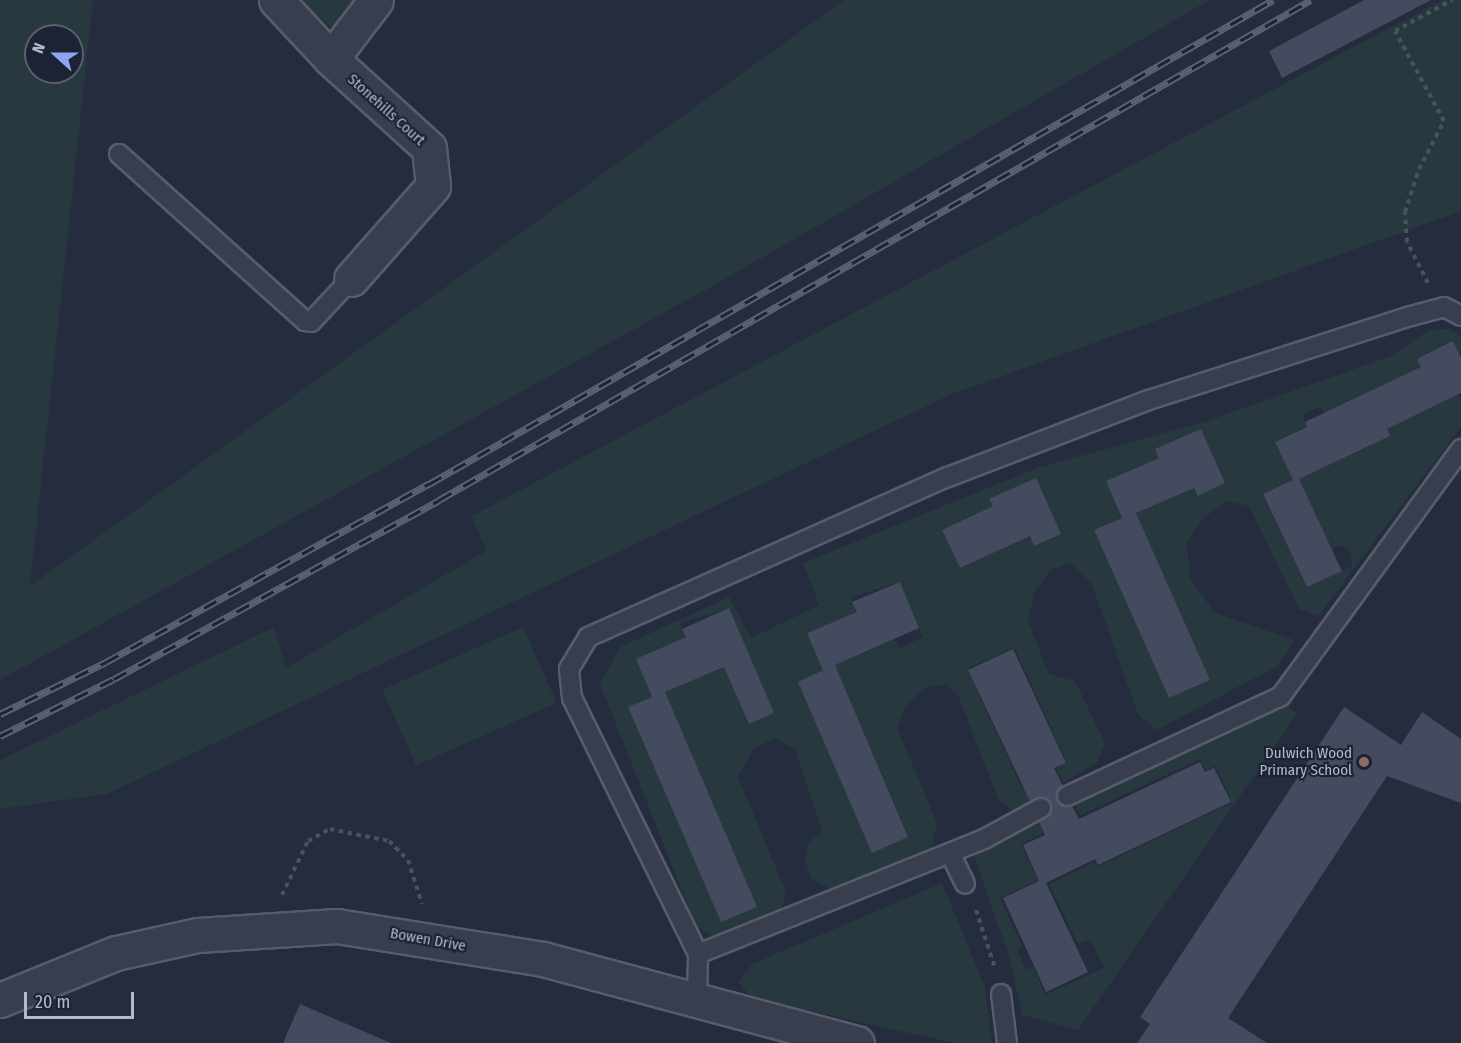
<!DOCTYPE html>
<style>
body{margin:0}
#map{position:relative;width:1461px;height:1043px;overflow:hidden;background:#252c3e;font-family:"Fira Sans Condensed",sans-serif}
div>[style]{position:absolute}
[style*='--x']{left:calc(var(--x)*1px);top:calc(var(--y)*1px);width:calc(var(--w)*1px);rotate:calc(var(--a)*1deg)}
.green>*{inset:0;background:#27383f;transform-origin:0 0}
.building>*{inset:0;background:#444b5f}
.path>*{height:4px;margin-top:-2px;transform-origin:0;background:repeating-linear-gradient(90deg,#45555c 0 4.5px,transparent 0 9px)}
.roads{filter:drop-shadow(2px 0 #575c6c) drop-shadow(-2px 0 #575c6c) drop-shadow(0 2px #575c6c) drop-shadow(0 -2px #575c6c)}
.service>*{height:18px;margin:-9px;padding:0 9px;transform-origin:9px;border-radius:9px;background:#393e4e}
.minor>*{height:33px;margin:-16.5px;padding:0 16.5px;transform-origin:16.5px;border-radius:16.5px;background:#393e4e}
.rail>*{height:7px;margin-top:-3.5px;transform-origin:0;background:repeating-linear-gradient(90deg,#1e2333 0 14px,#5b6275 0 28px);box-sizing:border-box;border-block:2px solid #5b6275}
.dots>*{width:16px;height:16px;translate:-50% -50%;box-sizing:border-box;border:3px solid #1e2333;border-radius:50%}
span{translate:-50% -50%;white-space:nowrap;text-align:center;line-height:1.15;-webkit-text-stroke:4.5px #1e2333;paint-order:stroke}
.street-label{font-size:15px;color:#b5b9c9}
.poi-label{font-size:15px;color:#b5b9c9}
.right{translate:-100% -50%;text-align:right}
.north{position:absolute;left:24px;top:24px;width:60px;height:60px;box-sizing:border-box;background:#1e2333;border:2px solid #5a5f6f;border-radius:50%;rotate:291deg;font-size:16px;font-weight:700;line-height:24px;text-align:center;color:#b5b9c9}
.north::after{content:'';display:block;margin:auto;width:21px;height:27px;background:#8fa5f4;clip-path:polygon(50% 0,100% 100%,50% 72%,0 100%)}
.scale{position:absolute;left:24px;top:992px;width:110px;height:27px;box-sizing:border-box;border:3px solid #b5b9c9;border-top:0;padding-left:8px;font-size:18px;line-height:21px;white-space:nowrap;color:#b5b9c9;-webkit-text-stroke:4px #1e2333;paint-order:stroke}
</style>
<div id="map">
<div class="green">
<i style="clip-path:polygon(evenodd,0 0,93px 0,30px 586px,844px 0,1210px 0,718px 283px,0 680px,0 0,36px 36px,72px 36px,72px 72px,36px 72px,36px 36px)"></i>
<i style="clip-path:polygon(297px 0,358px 0,343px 22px,332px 27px)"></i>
<i style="clip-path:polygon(1442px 0,1461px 0,1461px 211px,952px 394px,107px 794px,0 809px,0 760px,274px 627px,286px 668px,486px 551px,472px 516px)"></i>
<i style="clip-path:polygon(evenodd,1451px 329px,1461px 337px,1461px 358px,1453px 342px,1418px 359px,1421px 367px,1325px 414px,1321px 406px,1302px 415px,1307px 427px,1275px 442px,1293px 480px,1263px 495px,1307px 587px,1352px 566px,1351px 554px,1342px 545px,1332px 549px,1299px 479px,1390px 436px,1387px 429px,1458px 395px,1461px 402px,1461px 427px,1318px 616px,1299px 609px,1249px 506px,1228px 501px,1203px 518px,1187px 543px,1190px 579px,1215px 613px,1294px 640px,1279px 665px,1157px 730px,1138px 715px,1092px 584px,1071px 563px,1051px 570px,1035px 591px,1028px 621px,1049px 674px,1075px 681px,1105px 743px,1098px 762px,1063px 783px,1056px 769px,1067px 763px,1014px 647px,967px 669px,1022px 788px,1029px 786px,1035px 799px,1014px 812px,998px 799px,959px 697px,947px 685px,925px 687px,904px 709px,897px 728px,937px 823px,932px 847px,831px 889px,812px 879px,804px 859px,809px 842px,822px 832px,795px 749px,774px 738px,753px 750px,738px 777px,786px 892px,780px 913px,715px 938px,696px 926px,600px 684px,620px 647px,729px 597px,751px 638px,819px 605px,803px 563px,1037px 468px,1204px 422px,1389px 357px,1429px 330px,1451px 329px,1201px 429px,1225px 484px,1198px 496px,1194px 488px,1136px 513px,1210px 680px,1169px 698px,1094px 530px,1122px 518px,1107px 481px,1159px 458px,1156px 449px,1201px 429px,1451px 329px,990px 500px,1060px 534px,1034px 546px,1030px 536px,960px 568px,942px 530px,993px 506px,990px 500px,1451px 329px,900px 582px,923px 637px,899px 648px,895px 639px,835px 665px,908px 836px,872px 852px,799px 682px,823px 671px,807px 633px,857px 612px,851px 597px,900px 582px,1451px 329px,729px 609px,724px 667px,665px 692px,721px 922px,628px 707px,652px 697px,636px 659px,686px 637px,680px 623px,729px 609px)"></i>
<i style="left:523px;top:627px;width:83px;height:154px;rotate:66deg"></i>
<i style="clip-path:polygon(1288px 705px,1297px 714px,1078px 1030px,1022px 1015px,1010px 959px,973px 853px,1043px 816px,1050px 830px,1020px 844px,1038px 880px,1000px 898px,1022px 945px,1017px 949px,1025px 970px,1033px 966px,1045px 995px,1104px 968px,1090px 940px,1078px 944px,1049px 884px,1094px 862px,1097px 867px,1232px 803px,1216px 766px,1206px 770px,1200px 759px,1081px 815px,1075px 805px)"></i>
<i style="clip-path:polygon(942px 883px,985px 987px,992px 1043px,954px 1043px,752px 998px,738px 982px,752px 964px)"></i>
</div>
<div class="building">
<i style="clip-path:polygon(1364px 0,1431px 0,1282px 78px,1269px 51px)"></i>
<i style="clip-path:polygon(1453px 341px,1461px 358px,1461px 393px,1387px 429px,1390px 436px,1299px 479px,1342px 571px,1307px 587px,1263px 494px,1293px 480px,1275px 442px,1307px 427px,1305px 422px,1421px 367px,1417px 359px)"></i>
<i style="clip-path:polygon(1201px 429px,1225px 483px,1198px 496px,1194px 488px,1136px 513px,1210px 680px,1169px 698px,1094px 530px,1122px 518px,1106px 481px,1159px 458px,1155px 449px)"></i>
<i style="clip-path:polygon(1036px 478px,1061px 534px,1034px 546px,1030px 536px,960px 568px,942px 530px,993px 506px,989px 499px)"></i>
<i style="clip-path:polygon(900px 582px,919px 628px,835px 665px,908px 837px,872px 853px,798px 682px,830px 667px,823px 671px,807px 633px,857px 612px,852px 602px)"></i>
<i style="clip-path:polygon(729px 608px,774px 713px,749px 724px,724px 667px,665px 692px,757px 907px,721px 922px,628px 707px,652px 697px,636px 659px,686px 637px,682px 629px)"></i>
<i style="clip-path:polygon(1013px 649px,1066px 763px,1054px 768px,1063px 786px,1057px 800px,1072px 806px,1079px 819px,1200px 762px,1205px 772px,1214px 768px,1231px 802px,1098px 865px,1095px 859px,1046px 883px,1088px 972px,1046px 992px,1003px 898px,1039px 881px,1023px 845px,1045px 835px,1039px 822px,1050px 814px,1051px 803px,1042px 797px,1030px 801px,968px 670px)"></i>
<i style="clip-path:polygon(1344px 707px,1401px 745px,1422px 712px,1461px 739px,1461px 803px,1387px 776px,1228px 1018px,1267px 1043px,1137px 1043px,1150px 1024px,1140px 1017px)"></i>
<i style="clip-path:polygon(300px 1004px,391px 1043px,283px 1043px)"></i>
</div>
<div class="path">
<i style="--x:1428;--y:283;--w:46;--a:-117.1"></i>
<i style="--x:1407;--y:242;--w:30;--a:-94"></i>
<i style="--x:1405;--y:212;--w:45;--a:-72"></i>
<i style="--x:1419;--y:169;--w:54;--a:-62.5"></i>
<i style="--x:1444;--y:121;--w:102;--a:-118.6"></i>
<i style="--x:1395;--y:31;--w:65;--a:-28.5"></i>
<i style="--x:282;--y:895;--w:60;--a:-64.3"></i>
<i style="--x:308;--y:841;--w:25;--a:-29"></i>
<i style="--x:330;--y:829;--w:60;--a:11.5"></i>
<i style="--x:389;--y:841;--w:27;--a:45"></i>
<i style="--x:408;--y:860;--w:46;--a:72.3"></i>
<i style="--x:976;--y:910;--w:61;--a:71.9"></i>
</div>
<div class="roads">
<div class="service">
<i style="--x:119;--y:154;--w:250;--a:41.9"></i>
<i style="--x:305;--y:321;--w:6;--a:9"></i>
<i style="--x:311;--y:322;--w:59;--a:-47.1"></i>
<i style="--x:1067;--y:796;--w:236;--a:-25"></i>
<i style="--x:1281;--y:696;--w:306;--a:-53.9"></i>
<i style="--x:950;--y:853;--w:34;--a:64"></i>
<i style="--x:698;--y:954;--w:308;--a:-21.9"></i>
<i style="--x:984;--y:839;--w:65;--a:-28.5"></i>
<i style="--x:1001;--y:994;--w:49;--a:83"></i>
<i style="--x:697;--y:999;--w:45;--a:-88.7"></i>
<i style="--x:698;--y:954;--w:285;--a:-116.2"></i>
<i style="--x:572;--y:698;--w:29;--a:-96"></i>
<i style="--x:569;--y:669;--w:37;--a:-59"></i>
<i style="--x:588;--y:637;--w:394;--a:-24"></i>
<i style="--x:948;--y:477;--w:215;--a:-21"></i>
<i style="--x:1149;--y:400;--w:275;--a:-17.8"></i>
<i style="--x:1411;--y:316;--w:34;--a:-15"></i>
<i style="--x:1444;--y:307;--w:19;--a:28"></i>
</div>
<div class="minor">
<i style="--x:276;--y:0;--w:81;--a:47"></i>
<i style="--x:331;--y:59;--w:132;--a:42.2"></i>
<i style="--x:429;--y:148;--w:38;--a:84"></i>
<i style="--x:433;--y:186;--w:124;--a:131.4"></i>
<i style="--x:331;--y:59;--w:74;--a:-52.7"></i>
<i style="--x:0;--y:1000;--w:125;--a:-22.1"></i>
<i style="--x:116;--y:953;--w:84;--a:-12.4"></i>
<i style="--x:198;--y:935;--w:139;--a:-3.7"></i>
<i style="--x:337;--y:926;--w:209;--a:9.1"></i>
<i style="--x:543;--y:959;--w:325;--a:15"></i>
</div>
</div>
<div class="rail">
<i style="--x:0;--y:714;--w:118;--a:-26.1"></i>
<i style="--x:106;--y:662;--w:369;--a:-28.9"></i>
<i style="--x:429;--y:484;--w:973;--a:-29.83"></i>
<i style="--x:0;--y:736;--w:127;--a:-26.6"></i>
<i style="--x:114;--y:679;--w:371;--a:-28.8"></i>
<i style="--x:439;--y:500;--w:1005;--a:-29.83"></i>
</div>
<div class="dots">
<i style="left:1364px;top:762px;background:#8d6e63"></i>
</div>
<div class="street-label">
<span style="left:386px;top:110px;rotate:42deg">Stonehills Court</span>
<span style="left:428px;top:940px;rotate:10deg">Bowen Drive</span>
</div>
<div class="poi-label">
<span class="right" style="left:1352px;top:762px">Dulwich Wood<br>Primary School</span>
</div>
<div class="north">N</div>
<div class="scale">20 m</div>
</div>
